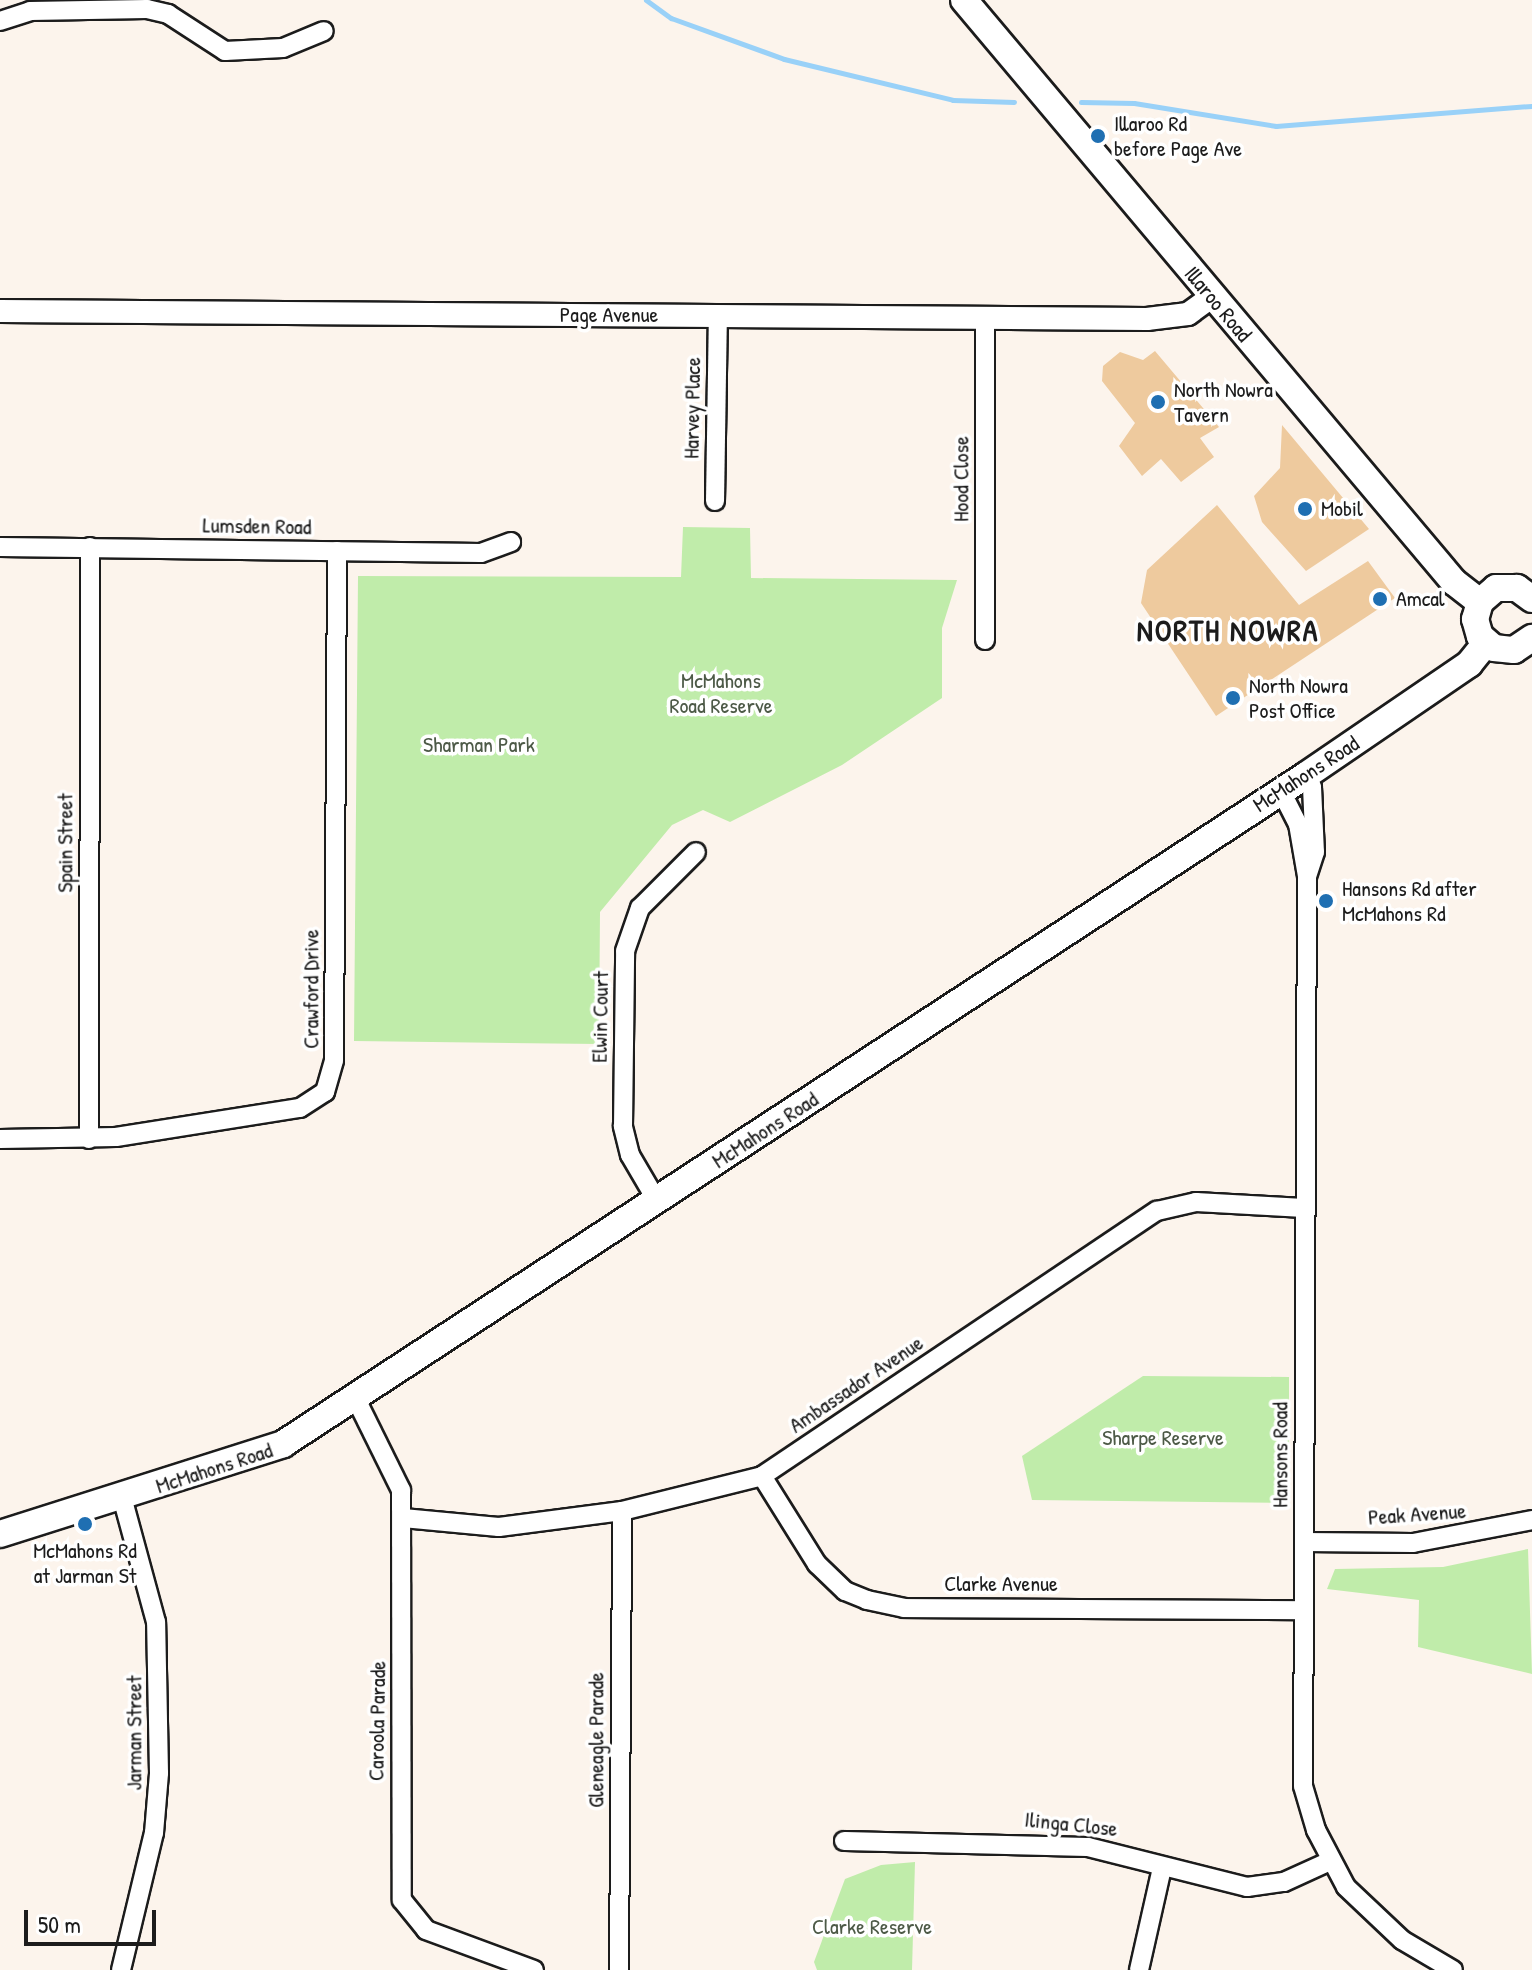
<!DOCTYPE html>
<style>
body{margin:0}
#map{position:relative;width:1532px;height:1970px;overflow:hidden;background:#fcf4ec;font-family:"Patrick Hand",sans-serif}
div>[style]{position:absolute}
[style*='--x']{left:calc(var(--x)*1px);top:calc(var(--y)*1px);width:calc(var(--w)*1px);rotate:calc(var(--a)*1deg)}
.green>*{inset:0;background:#c0ecaa}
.stream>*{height:5px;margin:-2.5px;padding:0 2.5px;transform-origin:2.5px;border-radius:2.5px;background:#99d1f8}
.building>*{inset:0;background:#eeca9e}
.roads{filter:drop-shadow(2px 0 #1c1c1c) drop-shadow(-2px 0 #1c1c1c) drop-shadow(0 2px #1c1c1c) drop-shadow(0 -2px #1c1c1c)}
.minor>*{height:18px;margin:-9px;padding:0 9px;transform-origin:9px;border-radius:9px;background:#fff}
.tertiary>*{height:22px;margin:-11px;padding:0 11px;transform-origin:11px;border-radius:11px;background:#fff}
.secondary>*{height:26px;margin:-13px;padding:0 13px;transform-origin:13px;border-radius:13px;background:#fff}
.dots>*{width:22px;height:22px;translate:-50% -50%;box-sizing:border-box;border:4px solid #fff;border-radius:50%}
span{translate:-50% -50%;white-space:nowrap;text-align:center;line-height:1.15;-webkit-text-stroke:7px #fff;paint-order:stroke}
.poi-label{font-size:22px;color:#1c1c1c}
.left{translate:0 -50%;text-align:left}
.street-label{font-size:22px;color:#1c1c1c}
.park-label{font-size:22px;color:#4d5a47}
.district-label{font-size:30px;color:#1c1c1c;font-weight:700;letter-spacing:2px}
.scale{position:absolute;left:24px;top:1910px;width:132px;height:36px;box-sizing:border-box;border:4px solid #1c1c1c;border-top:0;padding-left:10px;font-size:24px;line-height:28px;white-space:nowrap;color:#1c1c1c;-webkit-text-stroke:6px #fff;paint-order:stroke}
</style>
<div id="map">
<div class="green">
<i style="clip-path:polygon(683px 527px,750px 528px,751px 578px,957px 580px,942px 628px,942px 698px,842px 765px,730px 822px,703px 810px,672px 825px,600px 912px,599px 1044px,354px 1041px,358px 576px,681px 577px)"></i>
<i style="clip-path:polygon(1143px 1376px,1289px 1377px,1289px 1503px,1032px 1500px,1022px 1456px)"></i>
<i style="clip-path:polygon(1528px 1549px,1532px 1674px,1418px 1647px,1419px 1600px,1327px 1589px,1335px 1569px,1443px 1567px)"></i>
<i style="clip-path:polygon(915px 1862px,912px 1970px,817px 1970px,814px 1962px,845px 1879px,881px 1865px)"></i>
</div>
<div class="stream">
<i style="--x:646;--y:0;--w:31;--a:36"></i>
<i style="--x:671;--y:18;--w:120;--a:19.9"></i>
<i style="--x:784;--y:59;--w:174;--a:13.6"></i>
<i style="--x:953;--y:100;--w:61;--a:1.9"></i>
<i style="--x:1081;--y:102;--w:53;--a:1.1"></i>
<i style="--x:1134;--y:103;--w:144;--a:9.2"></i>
<i style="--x:1276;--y:126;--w:257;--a:-4.5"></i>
</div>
<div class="building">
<i style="clip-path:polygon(1155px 351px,1219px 427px,1200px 438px,1214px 457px,1181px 482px,1161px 459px,1142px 476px,1119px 446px,1135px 423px,1102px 381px,1103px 366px,1120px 352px,1143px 360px)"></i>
<i style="clip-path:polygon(1282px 425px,1369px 529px,1306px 571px,1262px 522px,1254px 496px,1280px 468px)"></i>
<i style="clip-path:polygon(1217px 505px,1299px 605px,1368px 561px,1395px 598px,1216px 716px,1141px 603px,1147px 570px)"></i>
</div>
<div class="roads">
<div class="minor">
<i style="--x:0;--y:21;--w:32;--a:-18"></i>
<i style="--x:30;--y:11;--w:117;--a:-1"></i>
<i style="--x:147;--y:9;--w:22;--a:13"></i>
<i style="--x:168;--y:14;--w:68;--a:33"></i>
<i style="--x:225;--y:51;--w:58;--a:-3"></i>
<i style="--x:283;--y:48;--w:44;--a:-22.5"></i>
<i style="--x:985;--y:317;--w:323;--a:90"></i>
<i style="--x:715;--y:501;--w:186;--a:-89.1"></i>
<i style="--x:0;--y:547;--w:481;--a:0.7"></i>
<i style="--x:481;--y:553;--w:32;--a:-20"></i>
<i style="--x:1305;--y:776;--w:13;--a:58"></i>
<i style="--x:1312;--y:787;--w:65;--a:87.4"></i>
<i style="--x:1315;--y:852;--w:25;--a:108"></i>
<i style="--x:1281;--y:791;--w:37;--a:63"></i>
<i style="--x:1298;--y:824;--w:53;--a:80.2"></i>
<i style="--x:1307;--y:876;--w:910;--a:90.25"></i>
<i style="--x:1303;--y:1786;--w:46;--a:73.5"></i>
<i style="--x:1316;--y:1830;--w:64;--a:62.2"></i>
<i style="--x:1346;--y:1887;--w:77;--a:43.4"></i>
<i style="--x:1402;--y:1940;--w:59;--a:30.5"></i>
<i style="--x:0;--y:1139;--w:116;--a:-1"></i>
<i style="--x:116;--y:1137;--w:186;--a:-9"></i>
<i style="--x:300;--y:1108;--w:30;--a:-33"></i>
<i style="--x:325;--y:1092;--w:33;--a:-74"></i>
<i style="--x:334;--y:1060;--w:509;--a:-89.66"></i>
<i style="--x:89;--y:1139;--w:592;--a:-89.9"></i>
<i style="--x:657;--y:1201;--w:53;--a:-120.4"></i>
<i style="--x:630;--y:1155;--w:30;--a:-104"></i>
<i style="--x:623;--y:1126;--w:175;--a:-89.3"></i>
<i style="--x:625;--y:951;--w:46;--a:-70.8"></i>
<i style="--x:640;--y:908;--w:79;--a:-45"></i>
<i style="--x:356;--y:1399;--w:102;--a:63.7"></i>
<i style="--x:401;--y:1490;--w:410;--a:89.9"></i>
<i style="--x:402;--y:1900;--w:38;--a:51"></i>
<i style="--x:426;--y:1930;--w:115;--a:20.3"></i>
<i style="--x:762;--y:1476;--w:104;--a:58"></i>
<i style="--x:817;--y:1564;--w:39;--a:44"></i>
<i style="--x:845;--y:1591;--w:24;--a:22"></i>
<i style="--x:867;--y:1600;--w:38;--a:12"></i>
<i style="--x:904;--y:1608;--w:398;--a:0.3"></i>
<i style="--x:403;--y:1518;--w:96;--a:5.4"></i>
<i style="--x:499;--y:1527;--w:124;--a:-7.4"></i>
<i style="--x:622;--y:1511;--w:144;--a:-14"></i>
<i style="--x:762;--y:1476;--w:476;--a:-33.9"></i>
<i style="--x:1157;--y:1211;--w:40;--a:-13"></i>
<i style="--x:1196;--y:1202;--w:108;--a:3.2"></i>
<i style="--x:1304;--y:1542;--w:109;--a:0.5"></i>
<i style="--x:1413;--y:1543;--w:121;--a:-10.9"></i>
<i style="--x:844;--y:1841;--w:244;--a:1.4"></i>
<i style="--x:1088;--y:1847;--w:164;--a:14.1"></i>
<i style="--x:1247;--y:1887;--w:37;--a:-8"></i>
<i style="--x:1284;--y:1882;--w:51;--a:-24.5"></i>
<i style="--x:121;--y:1970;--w:141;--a:-76.5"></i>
<i style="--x:154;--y:1833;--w:60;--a:-85.2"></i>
<i style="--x:159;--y:1773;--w:151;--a:-91.1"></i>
<i style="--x:156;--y:1622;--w:130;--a:-105.2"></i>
<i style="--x:619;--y:1970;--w:459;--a:-89.6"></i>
<i style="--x:1139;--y:1970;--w:105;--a:-77.3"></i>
</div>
<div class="tertiary">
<i style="--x:0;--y:311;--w:1147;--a:0.4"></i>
<i style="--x:1147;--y:319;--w:41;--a:-7"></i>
<i style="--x:1188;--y:314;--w:29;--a:-36"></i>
</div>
<div class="secondary">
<i style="--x:964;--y:0;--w:761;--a:49.91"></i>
<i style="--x:1454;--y:582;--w:33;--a:38"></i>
<i style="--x:1532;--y:599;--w:19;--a:-144"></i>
<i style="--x:1517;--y:588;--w:21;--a:180"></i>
<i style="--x:1496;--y:588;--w:21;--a:139"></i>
<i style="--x:1480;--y:602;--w:18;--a:106"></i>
<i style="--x:1475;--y:619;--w:18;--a:74"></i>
<i style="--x:1480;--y:636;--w:18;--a:41"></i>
<i style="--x:1494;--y:648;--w:20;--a:6"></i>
<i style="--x:1514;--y:650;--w:22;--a:-34"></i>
<i style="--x:0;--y:1534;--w:297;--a:-17.6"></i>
<i style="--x:283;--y:1444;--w:1221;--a:-33.17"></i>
<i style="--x:1305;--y:776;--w:199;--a:-34.3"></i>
<i style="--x:1469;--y:664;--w:27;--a:-51"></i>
</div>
</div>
<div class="dots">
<i style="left:1098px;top:136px;background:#1f6fb2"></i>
<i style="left:1158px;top:402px;background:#1f6fb2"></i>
<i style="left:1305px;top:509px;background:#1f6fb2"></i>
<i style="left:1380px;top:599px;background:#1f6fb2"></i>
<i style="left:1233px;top:698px;background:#1f6fb2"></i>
<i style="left:1326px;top:901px;background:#1f6fb2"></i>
<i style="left:85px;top:1524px;background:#1f6fb2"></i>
</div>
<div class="poi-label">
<span class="left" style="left:1114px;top:136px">Illaroo Rd<br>before Page Ave</span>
<span class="left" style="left:1174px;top:402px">North Nowra<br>Tavern</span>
<span class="left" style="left:1321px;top:509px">Mobil</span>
<span class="left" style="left:1396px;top:599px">Amcal</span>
<span class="left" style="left:1249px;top:698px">North Nowra<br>Post Office</span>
<span class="left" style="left:1342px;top:901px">Hansons Rd after<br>McMahons Rd</span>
<span style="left:85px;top:1563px">McMahons Rd<br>at Jarman St</span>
</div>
<div class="street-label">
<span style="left:1218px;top:304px;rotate:50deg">Illaroo Road</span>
<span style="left:609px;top:315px">Page Avenue</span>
<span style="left:692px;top:408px;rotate:-89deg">Harvey Place</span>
<span style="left:961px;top:479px;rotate:-90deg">Hood Close</span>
<span style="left:257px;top:526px;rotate:1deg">Lumsden Road</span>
<span style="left:1306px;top:774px;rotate:-33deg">McMahons Road</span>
<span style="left:65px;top:843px;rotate:-90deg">Spain Street</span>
<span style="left:311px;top:989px;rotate:-90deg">Crawford Drive</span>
<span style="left:600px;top:1017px;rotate:-89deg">Elwin Court</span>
<span style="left:765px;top:1130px;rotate:-33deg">McMahons Road</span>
<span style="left:856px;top:1384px;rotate:-34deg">Ambassador Avenue</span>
<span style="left:1280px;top:1455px;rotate:-90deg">Hansons Road</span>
<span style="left:214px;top:1468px;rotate:-18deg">McMahons Road</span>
<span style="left:1417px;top:1514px;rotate:-4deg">Peak Avenue</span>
<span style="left:1001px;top:1584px">Clarke Avenue</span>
<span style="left:377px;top:1721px;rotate:-89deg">Caroola Parade</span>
<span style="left:134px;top:1733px;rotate:-90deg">Jarman Street</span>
<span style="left:596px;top:1740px;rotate:-90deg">Gleneagle Parade</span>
<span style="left:1071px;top:1824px;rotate:6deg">Ilinga Close</span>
</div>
<div class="park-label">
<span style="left:721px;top:693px">McMahons<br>Road Reserve</span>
<span style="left:479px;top:745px">Sharman Park</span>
<span style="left:1163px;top:1438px">Sharpe Reserve</span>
<span style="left:872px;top:1927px">Clarke Reserve</span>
</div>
<div class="district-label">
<span style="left:1228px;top:630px">NORTH NOWRA</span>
</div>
<div class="scale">50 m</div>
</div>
